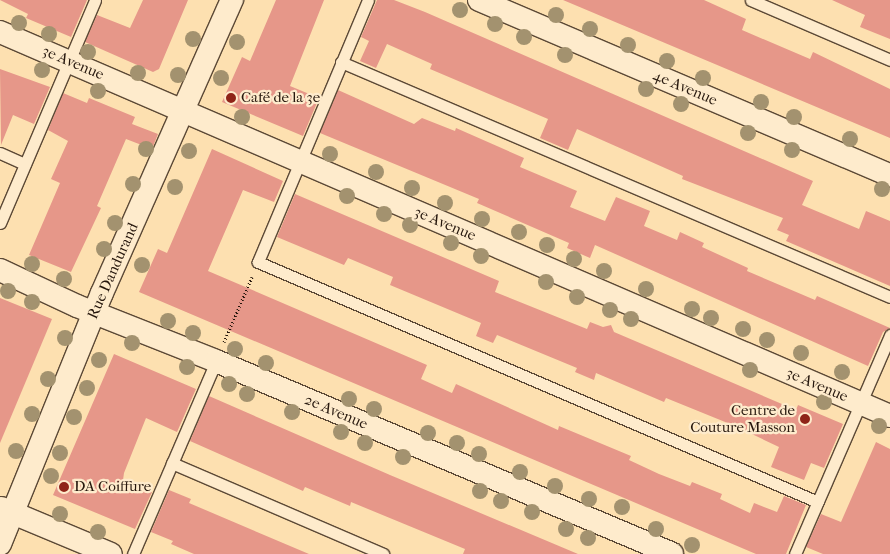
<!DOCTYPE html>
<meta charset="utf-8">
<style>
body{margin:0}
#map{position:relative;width:890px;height:554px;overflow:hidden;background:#fde0b0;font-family:"IM FELL French Canon",serif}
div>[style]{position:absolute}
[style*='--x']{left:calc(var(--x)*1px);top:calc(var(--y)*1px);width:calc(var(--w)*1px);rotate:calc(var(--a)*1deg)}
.building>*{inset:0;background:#e69789}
.path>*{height:3px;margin-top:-1.5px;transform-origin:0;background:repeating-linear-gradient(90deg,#26170d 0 1px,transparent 0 3.5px)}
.roads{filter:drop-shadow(1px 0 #5c4936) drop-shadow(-1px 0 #5c4936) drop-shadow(0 1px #5c4936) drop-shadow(0 -1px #5c4936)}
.lane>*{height:11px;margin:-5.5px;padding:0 5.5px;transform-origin:5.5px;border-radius:5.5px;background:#feebcc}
.street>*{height:22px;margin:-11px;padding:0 11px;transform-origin:11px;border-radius:11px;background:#feebcc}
.trees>*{width:16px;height:16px;margin:-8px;border-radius:50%;background:#a3926f}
.dots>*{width:14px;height:14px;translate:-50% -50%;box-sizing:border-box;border:2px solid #feebcc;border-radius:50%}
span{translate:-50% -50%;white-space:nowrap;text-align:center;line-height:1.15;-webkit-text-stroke:4.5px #feebcc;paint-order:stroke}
.street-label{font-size:15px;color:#26170d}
.poi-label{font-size:15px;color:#26170d}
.left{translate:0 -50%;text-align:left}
.right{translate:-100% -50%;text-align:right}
</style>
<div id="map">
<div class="building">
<i style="clip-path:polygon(0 0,87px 0,71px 37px,26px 18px,28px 14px)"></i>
<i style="clip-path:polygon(143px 0,188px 0,159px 69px,153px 72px,85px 42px,97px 15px,130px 28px)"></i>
<i style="clip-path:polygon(276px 0,324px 0,290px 86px,319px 98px,303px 136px,222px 102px,242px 57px,250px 61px)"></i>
<i style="clip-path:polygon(377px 0,394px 0,425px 12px,813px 181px,802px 205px,859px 229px,866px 211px,890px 221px,890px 286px,786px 241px,789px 235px,777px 230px,783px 218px,682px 179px,683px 176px,577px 129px,568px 150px,540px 138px,548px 119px,430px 69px,432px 64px,387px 44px,376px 68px,360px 61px,369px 41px,361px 37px)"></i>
<i style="clip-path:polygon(563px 0,704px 0,746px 19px,742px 30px,810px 59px,813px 52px,890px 89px,890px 138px)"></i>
<i style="clip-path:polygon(832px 0,890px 0,890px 39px,860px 27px,865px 15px)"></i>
<i style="clip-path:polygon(0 69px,50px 87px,34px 124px,13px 115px,1px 145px)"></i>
<i style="clip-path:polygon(338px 90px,414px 124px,422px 118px,455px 131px,456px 128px,524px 158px,520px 167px,577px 191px,570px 207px,605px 221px,616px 197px,650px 211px,644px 226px,677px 240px,680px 232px,704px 243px,702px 247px,748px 268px,747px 271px,815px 300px,817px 296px,890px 328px,883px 332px,868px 366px,595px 245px,590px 258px,567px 248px,569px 243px,477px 203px,479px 199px,320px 133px)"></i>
<i style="clip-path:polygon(63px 93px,87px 103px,89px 98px,135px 117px,132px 124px,158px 134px,152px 149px,126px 139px,97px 206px,101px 208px,71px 272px,29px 255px,60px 183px,51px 179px,68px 141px,48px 130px)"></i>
<i style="clip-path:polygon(212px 149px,283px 181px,274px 202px,243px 190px,208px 271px,427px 365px,421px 379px,452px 393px,456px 384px,558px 430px,559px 426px,631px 456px,629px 460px,659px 474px,690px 486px,692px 482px,722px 494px,720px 499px,750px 513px,754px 503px,777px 512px,784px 496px,806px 505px,786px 554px,756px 554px,139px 292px,158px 249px,167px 253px)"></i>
<i style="clip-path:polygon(295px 194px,499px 281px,495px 292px,587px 329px,590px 322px,603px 327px,611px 325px,614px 332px,682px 361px,796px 410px,798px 405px,843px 424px,824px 468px,811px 463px,804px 480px,771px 467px,779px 447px,735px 426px,666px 398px,664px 402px,596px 373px,594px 380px,575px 372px,577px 368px,497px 335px,493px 343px,476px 336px,481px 323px,390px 285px,393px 277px,348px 258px,344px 265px,277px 237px)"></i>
<i style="clip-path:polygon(0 298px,52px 319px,0 443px)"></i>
<i style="clip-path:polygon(114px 354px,196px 389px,177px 432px,146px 418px,124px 473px,123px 480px,152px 492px,135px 529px,53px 495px)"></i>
<i style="clip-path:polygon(209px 396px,390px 475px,578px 554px,463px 554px,465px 549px,351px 502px,350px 506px,305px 487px,303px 491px,190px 441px)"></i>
<i style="clip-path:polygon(876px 442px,890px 449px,890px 554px,823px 554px,806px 547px,821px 514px,841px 522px)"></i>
<i style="clip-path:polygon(169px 490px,191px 499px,189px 503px,309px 554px,194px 554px,171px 544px,173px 541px,151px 532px)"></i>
</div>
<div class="path">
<i style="--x:224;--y:342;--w:71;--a:-66.7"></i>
</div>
<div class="roads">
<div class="lane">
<i style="--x:368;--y:0;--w:284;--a:112.8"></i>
<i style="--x:258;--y:262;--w:609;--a:23.2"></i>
<i style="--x:751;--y:0;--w:151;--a:23.3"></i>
<i style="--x:341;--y:62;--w:597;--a:23.17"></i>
<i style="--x:0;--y:153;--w:27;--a:24"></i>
<i style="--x:0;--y:223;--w:242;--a:-66.9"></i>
<i style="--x:172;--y:463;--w:230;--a:23.3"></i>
<i style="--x:133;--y:554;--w:210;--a:-66.7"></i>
<i style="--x:795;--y:554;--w:239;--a:-66.5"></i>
</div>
<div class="street">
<i style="--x:479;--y:0;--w:447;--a:23.1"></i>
<i style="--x:0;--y:32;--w:969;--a:23.34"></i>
<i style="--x:0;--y:270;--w:85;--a:25.1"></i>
<i style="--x:77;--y:306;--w:149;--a:21.6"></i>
<i style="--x:216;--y:361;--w:495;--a:22.9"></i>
<i style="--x:1;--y:508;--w:119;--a:22.7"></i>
<i style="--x:0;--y:544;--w:271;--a:-67.9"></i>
<i style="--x:102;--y:293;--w:321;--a:-66.1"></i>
</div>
</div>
<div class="trees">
<i style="left:460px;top:10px"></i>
<i style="left:556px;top:15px"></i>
<i style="left:19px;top:23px"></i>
<i style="left:495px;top:24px"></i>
<i style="left:590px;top:29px"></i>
<i style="left:49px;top:34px"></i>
<i style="left:524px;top:37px"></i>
<i style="left:193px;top:39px"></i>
<i style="left:237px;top:42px"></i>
<i style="left:628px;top:45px"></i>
<i style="left:88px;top:52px"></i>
<i style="left:565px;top:55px"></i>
<i style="left:667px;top:61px"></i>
<i style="left:42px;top:70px"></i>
<i style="left:138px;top:73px"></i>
<i style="left:178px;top:75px"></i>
<i style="left:221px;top:78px"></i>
<i style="left:703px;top:78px"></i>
<i style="left:646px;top:89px"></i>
<i style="left:98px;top:91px"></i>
<i style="left:761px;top:102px"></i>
<i style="left:681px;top:104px"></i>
<i style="left:242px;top:117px"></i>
<i style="left:794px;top:117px"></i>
<i style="left:748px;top:133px"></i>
<i style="left:850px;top:139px"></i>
<i style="left:146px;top:149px"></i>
<i style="left:792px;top:150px"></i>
<i style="left:189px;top:151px"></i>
<i style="left:330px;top:154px"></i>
<i style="left:376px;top:172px"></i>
<i style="left:133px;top:184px"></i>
<i style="left:175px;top:187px"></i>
<i style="left:412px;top:188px"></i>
<i style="left:882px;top:189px"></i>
<i style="left:347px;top:196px"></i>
<i style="left:445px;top:203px"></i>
<i style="left:384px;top:214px"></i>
<i style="left:482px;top:219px"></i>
<i style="left:115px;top:223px"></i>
<i style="left:410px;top:225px"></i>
<i style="left:519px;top:232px"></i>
<i style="left:451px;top:243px"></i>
<i style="left:547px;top:245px"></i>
<i style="left:104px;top:249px"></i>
<i style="left:481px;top:256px"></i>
<i style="left:574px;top:259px"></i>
<i style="left:32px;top:264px"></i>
<i style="left:142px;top:265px"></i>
<i style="left:604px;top:271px"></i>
<i style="left:64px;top:279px"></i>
<i style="left:546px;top:282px"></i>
<i style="left:646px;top:289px"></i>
<i style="left:8px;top:291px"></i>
<i style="left:577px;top:297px"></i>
<i style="left:32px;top:302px"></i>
<i style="left:692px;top:309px"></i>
<i style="left:610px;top:310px"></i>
<i style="left:711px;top:318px"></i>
<i style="left:631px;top:319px"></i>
<i style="left:168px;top:321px"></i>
<i style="left:743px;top:329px"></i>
<i style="left:193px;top:333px"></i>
<i style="left:65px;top:338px"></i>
<i style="left:767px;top:340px"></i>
<i style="left:132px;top:343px"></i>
<i style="left:235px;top:349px"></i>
<i style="left:801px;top:353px"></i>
<i style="left:99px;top:360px"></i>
<i style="left:266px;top:363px"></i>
<i style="left:187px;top:367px"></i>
<i style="left:750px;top:370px"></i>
<i style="left:842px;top:372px"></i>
<i style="left:48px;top:379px"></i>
<i style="left:229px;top:384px"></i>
<i style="left:87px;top:388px"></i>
<i style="left:247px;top:394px"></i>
<i style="left:349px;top:399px"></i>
<i style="left:824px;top:402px"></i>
<i style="left:374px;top:409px"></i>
<i style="left:292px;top:412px"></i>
<i style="left:32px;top:414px"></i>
<i style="left:74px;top:417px"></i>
<i style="left:879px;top:426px"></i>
<i style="left:341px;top:432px"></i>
<i style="left:428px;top:433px"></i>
<i style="left:365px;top:443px"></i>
<i style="left:457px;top:443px"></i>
<i style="left:16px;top:451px"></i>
<i style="left:60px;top:453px"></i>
<i style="left:479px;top:454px"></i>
<i style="left:403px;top:457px"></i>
<i style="left:520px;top:472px"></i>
<i style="left:51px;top:476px"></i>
<i style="left:555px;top:486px"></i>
<i style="left:480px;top:491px"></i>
<i style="left:589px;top:499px"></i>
<i style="left:501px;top:501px"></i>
<i style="left:622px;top:507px"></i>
<i style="left:532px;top:512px"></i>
<i style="left:60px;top:514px"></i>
<i style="left:566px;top:529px"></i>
<i style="left:656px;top:529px"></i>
<i style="left:98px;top:532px"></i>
<i style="left:588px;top:538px"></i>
<i style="left:692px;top:545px"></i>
</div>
<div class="dots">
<i style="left:231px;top:98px;background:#8f2418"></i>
<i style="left:805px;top:419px;background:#8f2418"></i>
<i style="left:64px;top:487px;background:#8f2418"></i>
</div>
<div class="street-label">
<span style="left:73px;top:63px;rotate:23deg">3e Avenue</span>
<span style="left:685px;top:88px;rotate:23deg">4e Avenue</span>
<span style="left:445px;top:224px;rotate:23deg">3e Avenue</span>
<span style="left:113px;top:271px;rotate:-66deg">Rue Dandurand</span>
<span style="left:817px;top:385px;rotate:23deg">3e Avenue</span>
<span style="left:336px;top:412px;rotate:23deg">2e Avenue</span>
</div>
<div class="poi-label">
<span class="left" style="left:241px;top:98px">Café de la 3e</span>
<span class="right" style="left:795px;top:419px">Centre de<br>Couture Masson</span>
<span class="left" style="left:74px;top:487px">DA Coiffure</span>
</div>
</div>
